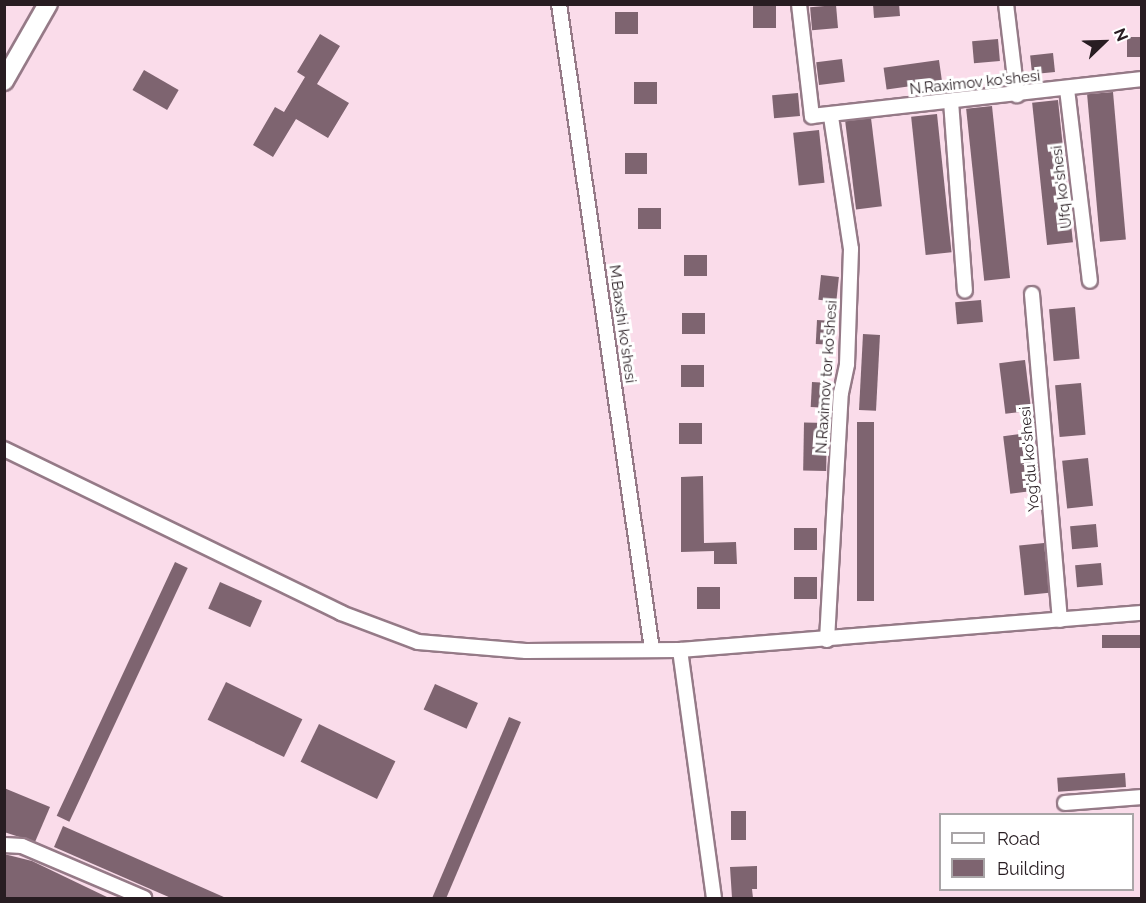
<!DOCTYPE html>
<style>
body{margin:0}
#map{position:relative;width:1146px;height:903px;overflow:hidden;background:#fadcea;font-family:Raleway,sans-serif}
div>[style]{position:absolute}
[style*='--x']{left:calc(var(--x)*1px);top:calc(var(--y)*1px);width:calc(var(--w)*1px);rotate:calc(var(--a)*1deg)}
.building>*{inset:0;background:#7e6470;transform-origin:0 0}
.roads{filter:drop-shadow(2px 0 #957a87) drop-shadow(-2px 0 #957a87) drop-shadow(0 2px #957a87) drop-shadow(0 -2px #957a87)}
.minor>*{height:14px;margin:-7px;padding:0 7px;transform-origin:7px;border-radius:7px;background:#fff}
.major>*{height:18px;margin:-9px;padding:0 9px;transform-origin:9px;border-radius:9px;background:#fff}
span{translate:-50% -50%;white-space:nowrap;text-align:center;line-height:1.15;-webkit-text-stroke:6px #fff;paint-order:stroke}
.street-label{font-size:15px;color:#281d22}
.frame{position:absolute;inset:0;border:6px solid #281d22;pointer-events:none}
.legend{position:absolute;left:939px;top:813px;width:195px;height:78px;box-sizing:border-box;background:#fff;border:2px solid #a9a5a7;margin:0;padding:8px 10px;list-style:none;font-size:18px;color:#281d22}
.legend li{display:flex;align-items:center;gap:12px;height:30px}
.legend b{width:30px;border:2px solid #a9a5a7}
.north{position:absolute;left:1074px;top:12px;width:60px;height:60px;-webkit-text-stroke:4px #fff;paint-order:stroke;rotate:67deg;font-size:16px;font-weight:700;line-height:24px;text-align:center;color:#281d22}
.north::after{content:'';display:block;margin:auto;width:21px;height:27px;background:#281d22;clip-path:polygon(50% 0,100% 100%,50% 72%,0 100%)}
</style>
<div id="map">
<div class="building">
<i style="clip-path:polygon(873px 4px,899px 4px,900px 16px,874px 18px)"></i>
<i style="left:836px;top:5px;width:23px;height:26px;rotate:85deg"></i>
<i style="left:753px;top:6px;width:23px;height:22px"></i>
<i style="left:615px;top:12px;width:23px;height:22px"></i>
<i style="clip-path:polygon(320px 34px,340px 46px,317px 84px,349px 103px,328px 138px,296px 119px,273px 157px,253px 145px,275px 107px,284px 112px,305px 77px,297px 72px)"></i>
<i style="left:1142px;top:37px;width:20px;height:15px;rotate:90deg"></i>
<i style="left:998px;top:39px;width:22px;height:26px;rotate:85deg"></i>
<i style="left:1053px;top:53px;width:19px;height:23px;rotate:84deg"></i>
<i style="left:842px;top:59px;width:23px;height:26px;rotate:83deg"></i>
<i style="left:939px;top:60px;width:22px;height:56px;rotate:82deg"></i>
<i style="left:144px;top:70px;width:40px;height:23px;rotate:30deg"></i>
<i style="left:634px;top:82px;width:23px;height:22px"></i>
<i style="left:1113px;top:92px;width:148px;height:26px;rotate:85deg"></i>
<i style="left:798px;top:93px;width:23px;height:26px;rotate:85deg"></i>
<i style="left:1058px;top:100px;width:143px;height:26px;rotate:84deg"></i>
<i style="left:992px;top:106px;width:173px;height:26px;rotate:84deg"></i>
<i style="left:937px;top:114px;width:139px;height:26px;rotate:84deg"></i>
<i style="left:871px;top:118px;width:89px;height:26px;rotate:83deg"></i>
<i style="left:819px;top:130px;width:53px;height:26px;rotate:84deg"></i>
<i style="left:625px;top:153px;width:22px;height:21px"></i>
<i style="left:638px;top:208px;width:23px;height:21px"></i>
<i style="left:684px;top:255px;width:23px;height:21px"></i>
<i style="left:821px;top:275px;width:18px;height:25px;rotate:6deg"></i>
<i style="left:981px;top:300px;width:22px;height:26px;rotate:85deg"></i>
<i style="left:1075px;top:307px;width:52px;height:26px;rotate:85deg"></i>
<i style="left:682px;top:313px;width:23px;height:21px"></i>
<i style="left:817px;top:320px;width:17px;height:24px;rotate:3deg"></i>
<i style="left:863px;top:334px;width:17px;height:76px;rotate:3deg"></i>
<i style="left:1025px;top:360px;width:51px;height:26px;rotate:83deg"></i>
<i style="left:681px;top:365px;width:23px;height:22px"></i>
<i style="left:812px;top:382px;width:17px;height:25px;rotate:3deg"></i>
<i style="left:1081px;top:383px;width:52px;height:26px;rotate:85deg"></i>
<i style="left:857px;top:422px;width:17px;height:179px"></i>
<i style="left:679px;top:423px;width:23px;height:21px"></i>
<i style="left:827px;top:423px;width:48px;height:23px;rotate:91deg"></i>
<i style="left:1029px;top:433px;width:58px;height:26px;rotate:83deg"></i>
<i style="left:1088px;top:458px;width:48px;height:26px;rotate:84deg"></i>
<i style="clip-path:polygon(703px 476px,704px 543px,736px 542px,737px 564px,714px 564px,714px 551px,681px 552px,681px 477px)"></i>
<i style="left:1096px;top:524px;width:23px;height:26px;rotate:85deg"></i>
<i style="left:794px;top:528px;width:23px;height:22px"></i>
<i style="left:1044px;top:543px;width:50px;height:25px;rotate:84deg"></i>
<i style="left:175px;top:562px;width:14px;height:280px;rotate:25deg"></i>
<i style="left:1101px;top:563px;width:22px;height:26px;rotate:85deg"></i>
<i style="left:817px;top:577px;width:22px;height:23px;rotate:90deg"></i>
<i style="left:220px;top:582px;width:46px;height:29px;rotate:24deg"></i>
<i style="left:720px;top:587px;width:22px;height:23px;rotate:90deg"></i>
<i style="left:1142px;top:635px;width:13px;height:40px;rotate:90deg"></i>
<i style="left:226px;top:682px;width:85px;height:42px;rotate:26deg"></i>
<i style="left:435px;top:684px;width:47px;height:28px;rotate:24deg"></i>
<i style="left:509px;top:717px;width:13px;height:200px;rotate:23deg"></i>
<i style="left:319px;top:724px;width:85px;height:42px;rotate:26deg"></i>
<i style="left:1125px;top:773px;width:14px;height:68px;rotate:86deg"></i>
<i style="clip-path:polygon(4px 788px,50px 807px,35px 842px,4px 832px)"></i>
<i style="left:731px;top:811px;width:15px;height:29px"></i>
<i style="clip-path:polygon(63px 826px,226px 898px,171px 898px,54px 847px)"></i>
<i style="clip-path:polygon(4px 854px,32px 861px,109px 898px,4px 898px)"></i>
<i style="clip-path:polygon(757px 866px,757px 889px,752px 889px,753px 898px,732px 898px,730px 867px)"></i>
</div>
<div class="roads">
<div class="minor">
<i style="--x:559;--y:4;--w:652;--a:81.8"></i>
<i style="--x:799;--y:4;--w:113;--a:83.4"></i>
<i style="--x:812;--y:116;--w:332;--a:-6.4"></i>
<i style="--x:1006;--y:4;--w:92;--a:83.1"></i>
<i style="--x:1067;--y:89;--w:193;--a:83.2"></i>
<i style="--x:951;--y:101;--w:190;--a:85.8"></i>
<i style="--x:1032;--y:294;--w:327;--a:85.1"></i>
<i style="--x:4;--y:449;--w:375;--a:25.9"></i>
<i style="--x:341;--y:613;--w:82;--a:20.6"></i>
<i style="--x:418;--y:642;--w:108;--a:4.8"></i>
<i style="--x:526;--y:651;--w:154;--a:-0.4"></i>
<i style="--x:680;--y:650;--w:463;--a:-4.6"></i>
<i style="--x:827;--y:640;--w:247;--a:-86.8"></i>
<i style="--x:841;--y:393;--w:30;--a:-78"></i>
<i style="--x:847;--y:364;--w:115;--a:-88"></i>
<i style="--x:851;--y:249;--w:134;--a:-98.6"></i>
<i style="--x:680;--y:650;--w:250;--a:82.2"></i>
<i style="--x:1065;--y:803;--w:77;--a:-4.5"></i>
<i style="--x:4;--y:845;--w:18;--a:3"></i>
<i style="--x:22;--y:846;--w:133;--a:23.1"></i>
</div>
<div class="major">
<i style="--x:4;--y:81;--w:89;--a:-60.3"></i>
</div>
</div>
<div class="street-label">
<span style="left:975px;top:83px;rotate:-6deg">N.Raximov ko'shesi</span>
<span style="left:1062px;top:187px;rotate:-97deg">Ufq ko'shesi</span>
<span style="left:622px;top:324px;rotate:82deg">M.Baxshi ko'shesi</span>
<span style="left:827px;top:377px;rotate:-86deg">N.Raximov tor ko'shesi</span>
<span style="left:1030px;top:459px;rotate:-95deg">Yog'du ko'shesi</span>
</div>
<div class="frame"></div>
<ul class="legend">
<li><b style="height:8px;background:#fff"></b>Road</li>
<li><b style="height:16px;background:#7e6470"></b>Building</li>
</ul>
<div class="north">N</div>
</div>
